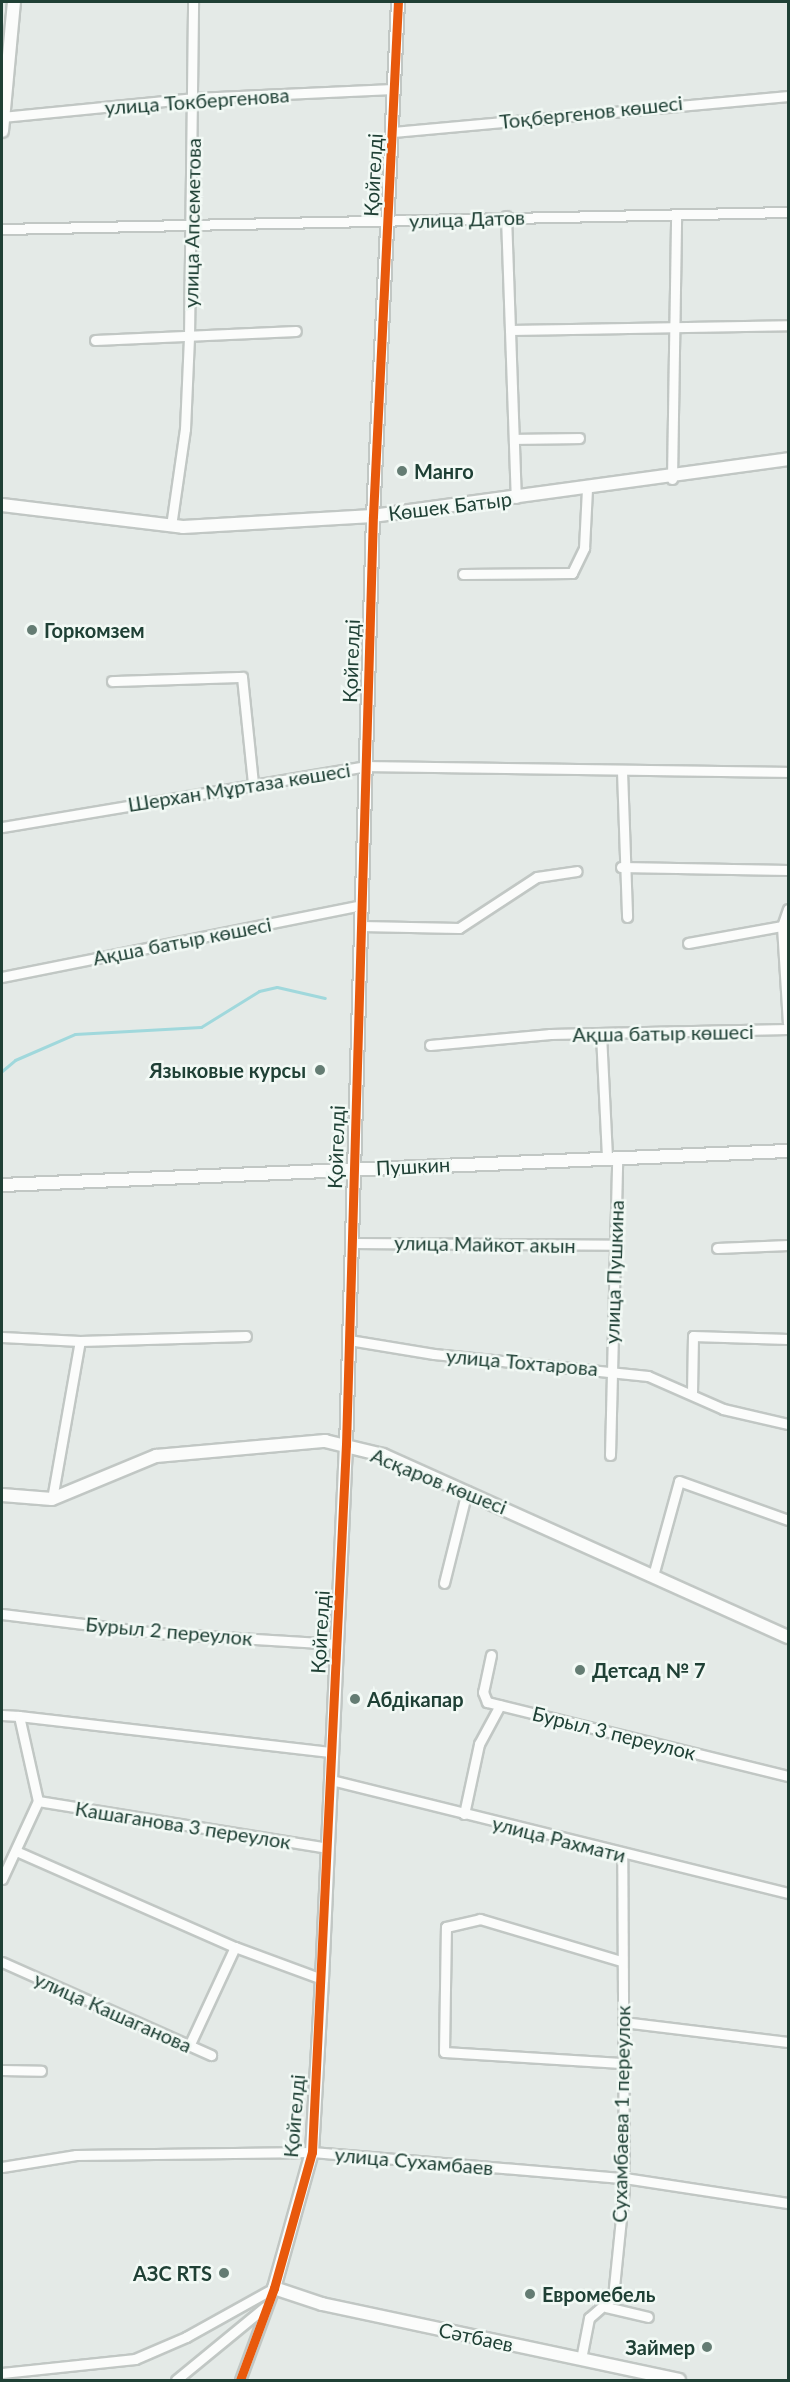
<!DOCTYPE html>
<meta charset="utf-8">
<style>
body{margin:0}
#map{position:relative;width:790px;height:2382px;overflow:hidden;background:#e4eae7;font-family:Lato,sans-serif}
div>[style]{position:absolute}
[style*='--x']{left:calc(var(--x)*1px);top:calc(var(--y)*1px);width:calc(var(--w)*1px);rotate:calc(var(--a)*1deg)}
.stream>*{height:3px;margin:-1.5px;padding:0 1.5px;transform-origin:1.5px;border-radius:1.5px;background:#a0d8dc}
.roads{filter:drop-shadow(2px 0 #c1c7c4) drop-shadow(-2px 0 #c1c7c4) drop-shadow(0 2px #c1c7c4) drop-shadow(0 -2px #c1c7c4)}
.street>*{height:9px;margin:-4.5px;padding:0 4.5px;transform-origin:4.5px;border-radius:4.5px;background:#fbfcfb}
.secondary>*{height:12px;margin:-6px;padding:0 6px;transform-origin:6px;border-radius:6px;background:#fbfcfb}
.cycleway>*{height:9px;margin:-4.5px;padding:0 4.5px;transform-origin:4.5px;border-radius:4.5px;background:#e8590c}
.dots>*{width:16px;height:16px;translate:-50% -50%;box-sizing:border-box;border:3px solid #f2f9f5;border-radius:50%}
span{translate:-50% -50%;white-space:nowrap;text-align:center;line-height:1.15;-webkit-text-stroke:5px #f2f9f5;paint-order:stroke}
.street-label{font-size:20px;color:#1f4035}
.poi-label{font-size:20px;color:#1f4035;font-weight:700}
.left{translate:0 -50%;text-align:left}
.right{translate:-100% -50%;text-align:right}
.frame{position:absolute;inset:0;border:3px solid #1f4035;pointer-events:none}
</style>
<div id="map">
<div class="stream">
<i style="--x:2;--y:1071;--w:17;--a:-40"></i>
<i style="--x:15;--y:1060;--w:65;--a:-23.4"></i>
<i style="--x:75;--y:1034;--w:126;--a:-3.2"></i>
<i style="--x:201;--y:1027;--w:68;--a:-31.8"></i>
<i style="--x:259;--y:991;--w:18;--a:-13"></i>
<i style="--x:277;--y:987;--w:49;--a:12.9"></i>
</div>
<div class="roads">
<div class="street">
<i style="--x:2;--y:117;--w:194;--a:-5.6"></i>
<i style="--x:195;--y:98;--w:198;--a:-2.6"></i>
<i style="--x:393;--y:132;--w:397;--a:-5.2"></i>
<i style="--x:506;--y:216;--w:282;--a:88"></i>
<i style="--x:2;--y:229;--w:786;--a:-1.24"></i>
<i style="--x:510;--y:330;--w:278;--a:-1"></i>
<i style="--x:95;--y:340;--w:201;--a:-2.6"></i>
<i style="--x:514;--y:439;--w:65;--a:-0.9"></i>
<i style="--x:672;--y:479;--w:265;--a:-89.1"></i>
<i style="--x:171;--y:526;--w:98;--a:-81.8"></i>
<i style="--x:185;--y:429;--w:92;--a:-87.5"></i>
<i style="--x:189;--y:337;--w:335;--a:-89.3"></i>
<i style="--x:463;--y:574;--w:109;--a:-0.5"></i>
<i style="--x:572;--y:573;--w:28;--a:-64"></i>
<i style="--x:584;--y:548;--w:59;--a:-87.1"></i>
<i style="--x:112;--y:681;--w:130;--a:-1.8"></i>
<i style="--x:242;--y:677;--w:107;--a:84.1"></i>
<i style="--x:622;--y:771;--w:146;--a:88"></i>
<i style="--x:2;--y:827;--w:370;--a:-9.5"></i>
<i style="--x:367;--y:766;--w:421;--a:0.8"></i>
<i style="--x:621;--y:867;--w:167;--a:1"></i>
<i style="--x:788;--y:909;--w:18;--a:109"></i>
<i style="--x:782;--y:926;--w:97;--a:86.5"></i>
<i style="--x:361;--y:926;--w:98;--a:1.2"></i>
<i style="--x:459;--y:928;--w:93;--a:-33.2"></i>
<i style="--x:537;--y:877;--w:40;--a:-8.5"></i>
<i style="--x:688;--y:943;--w:96;--a:-10.3"></i>
<i style="--x:2;--y:977;--w:367;--a:-11.3"></i>
<i style="--x:601;--y:1034;--w:122;--a:87.2"></i>
<i style="--x:430;--y:1045;--w:121;--a:-5.2"></i>
<i style="--x:550;--y:1034;--w:238;--a:-1.2"></i>
<i style="--x:352;--y:1243;--w:266;--a:0.4"></i>
<i style="--x:717;--y:1248;--w:71;--a:-2.4"></i>
<i style="--x:2;--y:1337;--w:78;--a:2.9"></i>
<i style="--x:80;--y:1341;--w:166;--a:-1.7"></i>
<i style="--x:349;--y:1340;--w:86;--a:9.4"></i>
<i style="--x:434;--y:1354;--w:215;--a:5.9"></i>
<i style="--x:648;--y:1376;--w:82;--a:23.7"></i>
<i style="--x:723;--y:1409;--w:67;--a:13"></i>
<i style="--x:692;--y:1393;--w:57;--a:-89"></i>
<i style="--x:693;--y:1336;--w:95;--a:1.8"></i>
<i style="--x:610;--y:1455;--w:295;--a:-88.6"></i>
<i style="--x:52;--y:1499;--w:160;--a:-80"></i>
<i style="--x:654;--y:1572;--w:94;--a:-74.6"></i>
<i style="--x:679;--y:1481;--w:116;--a:19.7"></i>
<i style="--x:444;--y:1583;--w:95;--a:-76"></i>
<i style="--x:2;--y:1614;--w:156;--a:7"></i>
<i style="--x:157;--y:1633;--w:180;--a:3.5"></i>
<i style="--x:491;--y:1655;--w:38;--a:102"></i>
<i style="--x:483;--y:1692;--w:11;--a:68"></i>
<i style="--x:487;--y:1702;--w:310;--a:13.8"></i>
<i style="--x:2;--y:1715;--w:17;--a:3"></i>
<i style="--x:19;--y:1716;--w:87;--a:77.4"></i>
<i style="--x:38;--y:1801;--w:86;--a:114.8"></i>
<i style="--x:19;--y:1716;--w:315;--a:6.6"></i>
<i style="--x:331;--y:1780;--w:471;--a:13.9"></i>
<i style="--x:38;--y:1801;--w:294;--a:9.2"></i>
<i style="--x:464;--y:1814;--w:72;--a:-77.9"></i>
<i style="--x:479;--y:1744;--w:44;--a:-61.7"></i>
<i style="--x:16;--y:1851;--w:239;--a:23.7"></i>
<i style="--x:2;--y:1962;--w:229;--a:24"></i>
<i style="--x:623;--y:2022;--w:166;--a:6.9"></i>
<i style="--x:189;--y:2046;--w:109;--a:-65.1"></i>
<i style="--x:235;--y:1947;--w:93;--a:20.2"></i>
<i style="--x:621;--y:2063;--w:177;--a:-176.4"></i>
<i style="--x:444;--y:2052;--w:125;--a:-89.1"></i>
<i style="--x:446;--y:1927;--w:35;--a:-13"></i>
<i style="--x:480;--y:1919;--w:147;--a:16.6"></i>
<i style="--x:2;--y:2070;--w:39;--a:1"></i>
<i style="--x:2;--y:2167;--w:75;--a:-9.2"></i>
<i style="--x:76;--y:2155;--w:236;--a:-0.7"></i>
<i style="--x:312;--y:2152;--w:313;--a:4.8"></i>
<i style="--x:624;--y:2178;--w:166;--a:8.7"></i>
<i style="--x:606;--y:2307;--w:43;--a:13.4"></i>
<i style="--x:581;--y:2359;--w:42;--a:-79"></i>
<i style="--x:589;--y:2318;--w:32;--a:-41"></i>
<i style="--x:613;--y:2297;--w:109;--a:-84.2"></i>
<i style="--x:624;--y:2189;--w:334;--a:-90.3"></i>
<i style="--x:2;--y:2373;--w:134;--a:-6"></i>
<i style="--x:135;--y:2359;--w:56;--a:-23.3"></i>
<i style="--x:186;--y:2337;--w:101;--a:-29.1"></i>
<i style="--x:176;--y:2380;--w:115;--a:-39.4"></i>
<i style="--x:240;--y:2380;--w:98;--a:-69.7"></i>
</div>
<div class="secondary">
<i style="--x:398;--y:2;--w:515;--a:92.78"></i>
<i style="--x:373;--y:516;--w:929;--a:91.66"></i>
<i style="--x:346;--y:1445;--w:535;--a:92.57"></i>
<i style="--x:322;--y:1979;--w:173;--a:93.3"></i>
<i style="--x:312;--y:2152;--w:141;--a:105.6"></i>
<i style="--x:274;--y:2288;--w:51;--a:18.4"></i>
<i style="--x:322;--y:2304;--w:365;--a:12"></i>
<i style="--x:2;--y:131;--w:130;--a:-84.7"></i>
<i style="--x:2;--y:505;--w:182;--a:6.9"></i>
<i style="--x:183;--y:527;--w:190;--a:-3.3"></i>
<i style="--x:373;--y:516;--w:419;--a:-7.8"></i>
<i style="--x:2;--y:1185;--w:787;--a:-2.48"></i>
<i style="--x:2;--y:1495;--w:50;--a:4.6"></i>
<i style="--x:52;--y:1499;--w:113;--a:-22.5"></i>
<i style="--x:156;--y:1456;--w:170;--a:-5.1"></i>
<i style="--x:325;--y:1441;--w:60;--a:13.6"></i>
<i style="--x:383;--y:1455;--w:444;--a:24.2"></i>
</div>
</div>
<div class="cycleway">
<i style="--x:240;--y:2380;--w:98;--a:-69.7"></i>
<i style="--x:274;--y:2288;--w:141;--a:-74.4"></i>
<i style="--x:312;--y:2152;--w:708;--a:-87.25"></i>
<i style="--x:346;--y:1445;--w:929;--a:-88.34"></i>
<i style="--x:373;--y:516;--w:515;--a:-87.22"></i>
</div>
<div class="dots">
<i style="left:402px;top:471px;background:#647c73"></i>
<i style="left:32px;top:630px;background:#647c73"></i>
<i style="left:320px;top:1070px;background:#647c73"></i>
<i style="left:580px;top:1670px;background:#647c73"></i>
<i style="left:355px;top:1699px;background:#647c73"></i>
<i style="left:224px;top:2273px;background:#647c73"></i>
<i style="left:530px;top:2294px;background:#647c73"></i>
<i style="left:707px;top:2347px;background:#647c73"></i>
</div>
<div class="street-label">
<span style="left:197px;top:101px;rotate:-4deg">улица Токбергенова</span>
<span style="left:591px;top:112px;rotate:-6deg">Тоқбергенов көшесі</span>
<span style="left:373px;top:175px;rotate:-87deg">Қойгелді</span>
<span style="left:467px;top:219px;rotate:-2deg">улица Датов</span>
<span style="left:192px;top:223px;rotate:-89deg">улица Апсеметова</span>
<span style="left:450px;top:506px;rotate:-7deg">Көшек Батыр</span>
<span style="left:351px;top:661px;rotate:-88deg">Қойгелді</span>
<span style="left:239px;top:787px;rotate:-9deg">Шерхан Мұртаза көшесі</span>
<span style="left:182px;top:941px;rotate:-11deg">Ақша батыр көшесі</span>
<span style="left:663px;top:1033px;rotate:-1deg">Ақша батыр көшесі</span>
<span style="left:336px;top:1147px;rotate:-88deg">Қойгелді</span>
<span style="left:413px;top:1166px;rotate:-3deg">Пушкин</span>
<span style="left:485px;top:1244px;rotate:1deg">улица Майкот акын</span>
<span style="left:614px;top:1272px;rotate:-88deg">улица Пушкина</span>
<span style="left:522px;top:1362px;rotate:5deg">улица Тохтарова</span>
<span style="left:439px;top:1481px;rotate:22deg">Асқаров көшесі</span>
<span style="left:169px;top:1631px;rotate:5deg">Бурыл 2 переулок</span>
<span style="left:320px;top:1632px;rotate:-87deg">Қойгелді</span>
<span style="left:614px;top:1733px;rotate:14deg">Бурыл 3 переулок</span>
<span style="left:183px;top:1825px;rotate:9deg">Кашаганова 3 переулок</span>
<span style="left:559px;top:1839px;rotate:14deg">улица Рахмати</span>
<span style="left:113px;top:2012px;rotate:24deg">улица Кашаганова</span>
<span style="left:621px;top:2114px;rotate:-89deg">Сухамбаева 1 переулок</span>
<span style="left:294px;top:2116px;rotate:-85deg">Қойгелді</span>
<span style="left:414px;top:2161px;rotate:5deg">улица Сухамбаев</span>
<span style="left:476px;top:2337px;rotate:12deg">Сәтбаев</span>
</div>
<div class="poi-label">
<span class="left" style="left:414px;top:471px">Манго</span>
<span class="left" style="left:44px;top:630px">Горкомзем</span>
<span class="right" style="left:306px;top:1070px">Языковые курсы</span>
<span class="left" style="left:592px;top:1670px">Детсад № 7</span>
<span class="left" style="left:367px;top:1699px">Абдiкапар</span>
<span class="right" style="left:212px;top:2273px">АЗС RTS</span>
<span class="left" style="left:542px;top:2294px">Евромебель</span>
<span class="right" style="left:695px;top:2347px">Займер</span>
</div>
<div class="frame"></div>
</div>
